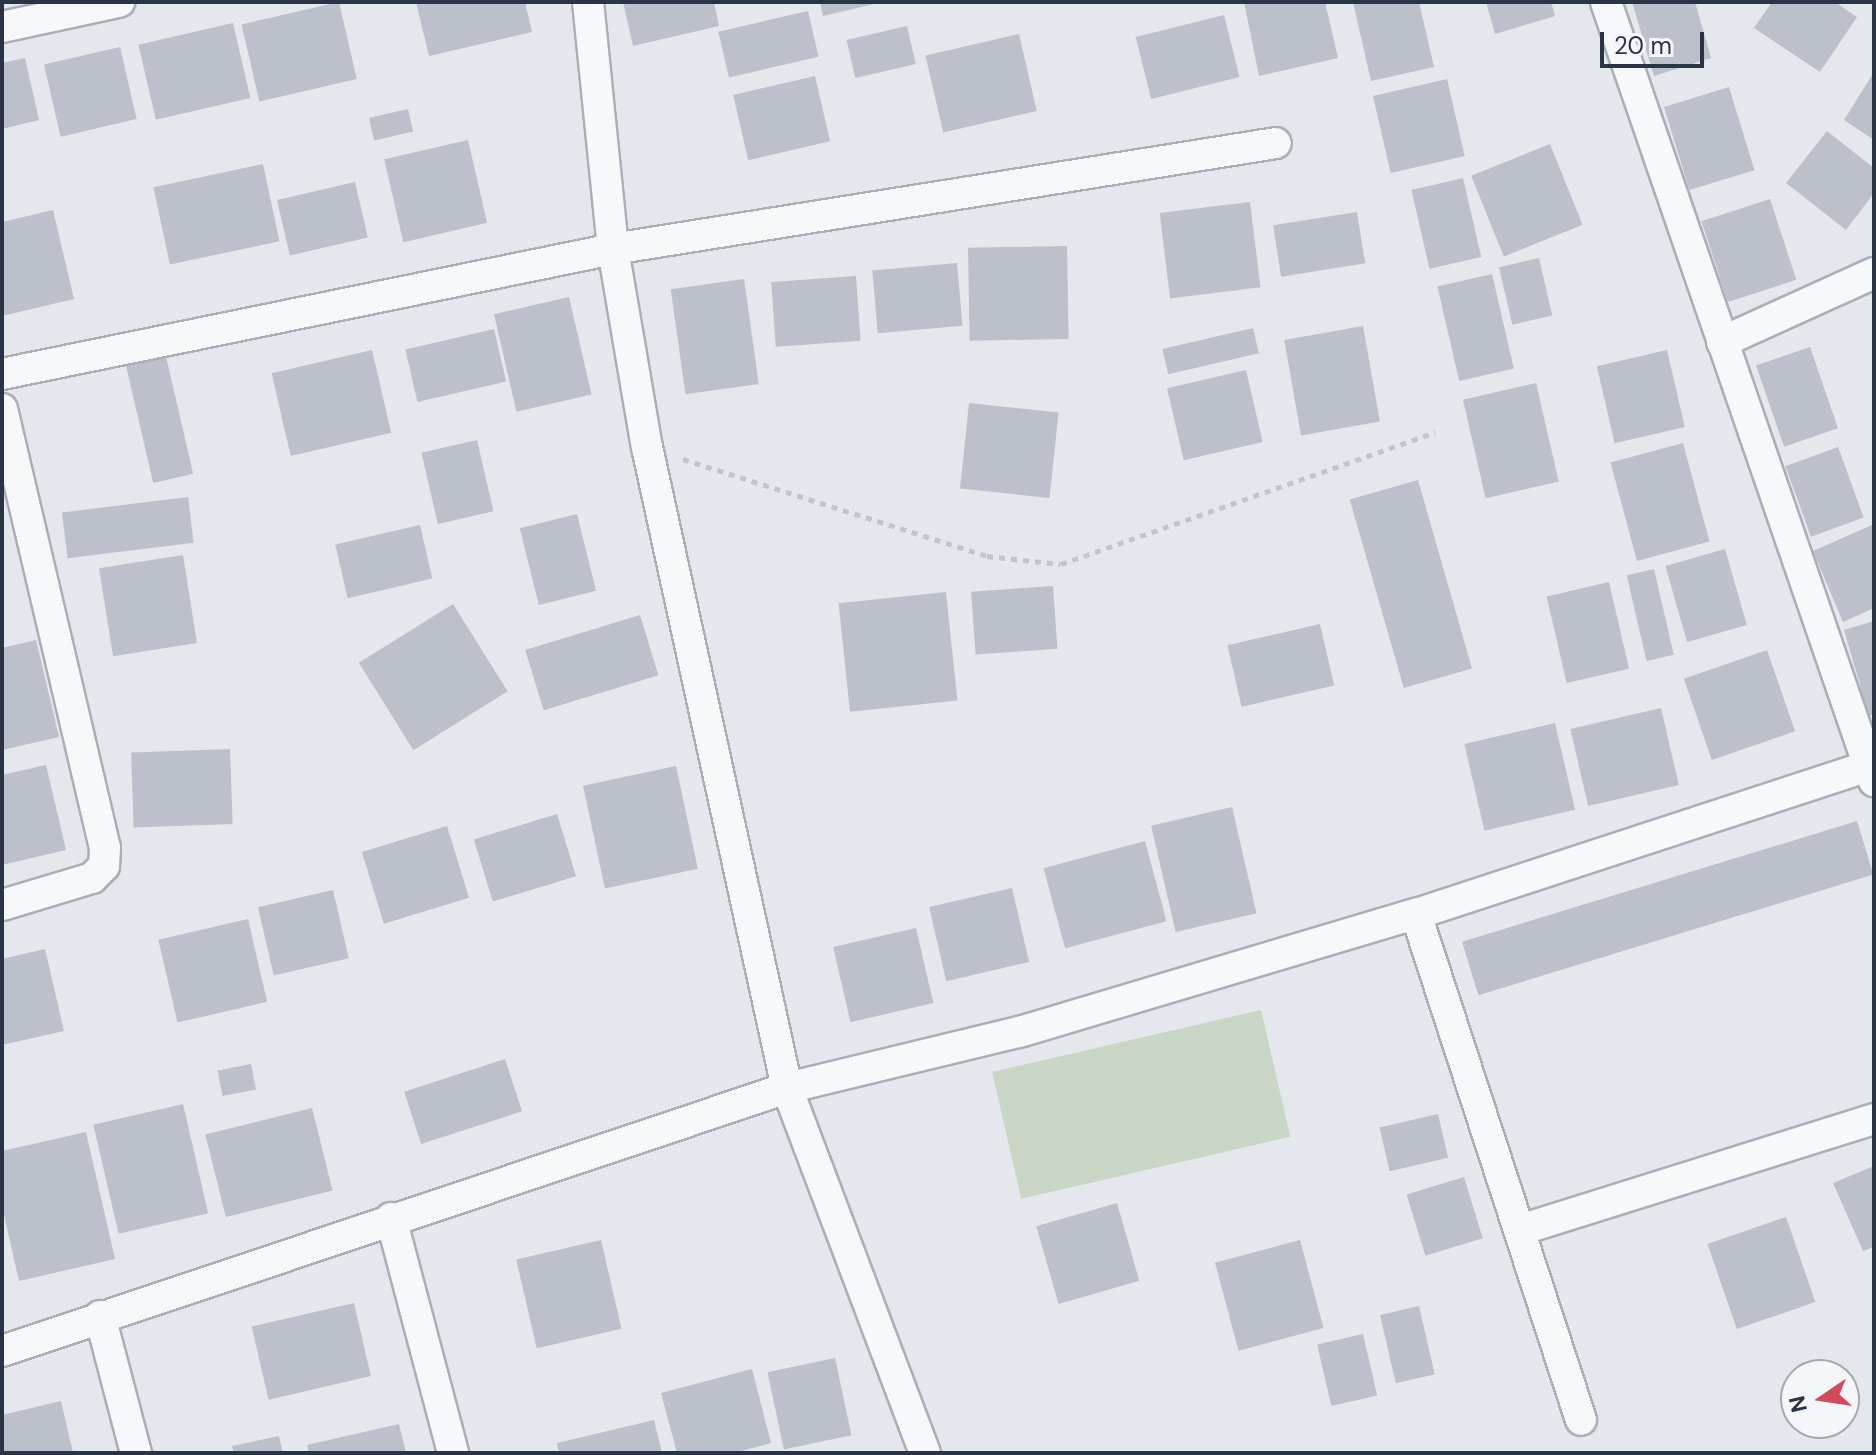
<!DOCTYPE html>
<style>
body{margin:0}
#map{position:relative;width:1876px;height:1455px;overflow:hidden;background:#e4e7ec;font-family:"DM Sans",sans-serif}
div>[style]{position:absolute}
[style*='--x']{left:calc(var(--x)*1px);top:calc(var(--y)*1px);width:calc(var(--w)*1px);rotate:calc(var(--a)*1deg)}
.green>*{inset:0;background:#c9d6c5;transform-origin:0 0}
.building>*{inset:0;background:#bbc0ca;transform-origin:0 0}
.path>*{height:5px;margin-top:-2.5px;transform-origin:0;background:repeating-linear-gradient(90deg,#c2c5cb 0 6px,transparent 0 12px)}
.roads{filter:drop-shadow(2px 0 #a9aeb7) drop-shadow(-2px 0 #a9aeb7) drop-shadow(0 2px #a9aeb7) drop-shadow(0 -2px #a9aeb7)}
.street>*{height:30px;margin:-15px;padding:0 15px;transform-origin:15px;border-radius:15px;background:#f7f8fa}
span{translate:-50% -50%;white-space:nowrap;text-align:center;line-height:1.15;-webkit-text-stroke:6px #f4f6f9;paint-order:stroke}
.frame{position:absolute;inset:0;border:4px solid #2b3445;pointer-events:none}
.north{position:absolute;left:1780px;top:1359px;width:80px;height:80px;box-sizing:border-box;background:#f4f6f9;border:2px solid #a4a8b1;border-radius:50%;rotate:257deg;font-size:22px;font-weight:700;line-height:32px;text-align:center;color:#2b3445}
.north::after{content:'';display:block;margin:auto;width:28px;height:36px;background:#d1495b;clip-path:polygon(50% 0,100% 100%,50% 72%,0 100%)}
.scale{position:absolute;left:1600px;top:32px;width:104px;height:36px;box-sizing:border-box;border:4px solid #2b3445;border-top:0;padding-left:10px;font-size:24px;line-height:28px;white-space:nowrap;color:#2b3445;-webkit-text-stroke:6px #f4f6f9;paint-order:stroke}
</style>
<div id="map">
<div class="green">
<i style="left:1261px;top:1010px;width:130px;height:276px;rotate:77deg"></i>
</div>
<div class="building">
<i style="left:339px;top:2px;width:79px;height:100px;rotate:77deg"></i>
<i style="clip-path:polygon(416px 2px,525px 2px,532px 32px,429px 56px)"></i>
<i style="clip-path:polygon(623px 2px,714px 2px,719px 26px,633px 46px)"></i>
<i style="clip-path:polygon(820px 2px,877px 2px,878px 3px,823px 16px)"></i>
<i style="clip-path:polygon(1244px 2px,1325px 2px,1338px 58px,1259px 76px)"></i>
<i style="clip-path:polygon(1353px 2px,1419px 2px,1434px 67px,1371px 81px)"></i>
<i style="clip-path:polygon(1486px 2px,1551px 2px,1555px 16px,1495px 34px)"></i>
<i style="clip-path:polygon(1632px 2px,1695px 2px,1711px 58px,1654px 76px)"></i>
<i style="clip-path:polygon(1772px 2px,1835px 2px,1857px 17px,1820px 72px,1754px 28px)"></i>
<i style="left:808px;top:11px;width:47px;height:92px;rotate:77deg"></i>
<i style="left:1224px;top:15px;width:64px;height:91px;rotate:76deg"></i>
<i style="left:233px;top:23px;width:77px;height:97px;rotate:77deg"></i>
<i style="left:907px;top:26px;width:39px;height:62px;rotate:77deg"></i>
<i style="left:1019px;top:34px;width:79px;height:96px;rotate:77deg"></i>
<i style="left:120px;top:47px;width:74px;height:78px;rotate:77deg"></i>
<i style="clip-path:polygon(25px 58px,39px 120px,2px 129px,2px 63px)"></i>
<i style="clip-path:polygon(1874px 72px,1874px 140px,1844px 120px)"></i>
<i style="left:815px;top:76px;width:67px;height:84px;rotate:77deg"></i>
<i style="left:1447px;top:79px;width:79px;height:76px;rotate:77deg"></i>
<i style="left:1729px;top:87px;width:87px;height:68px;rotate:73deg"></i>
<i style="left:408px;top:109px;width:23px;height:40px;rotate:77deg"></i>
<i style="clip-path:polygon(1827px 131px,1874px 168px,1874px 193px,1846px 230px,1786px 183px)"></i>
<i style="left:468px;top:140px;width:85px;height:86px;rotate:77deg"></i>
<i style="left:1550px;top:144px;width:87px;height:85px;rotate:68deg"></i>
<i style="left:263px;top:164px;width:79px;height:112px;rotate:78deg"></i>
<i style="left:1463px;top:178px;width:81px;height:53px;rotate:77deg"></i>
<i style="left:355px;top:182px;width:57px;height:80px;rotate:77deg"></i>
<i style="left:1770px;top:199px;width:85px;height:72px;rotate:72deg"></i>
<i style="left:1250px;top:202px;width:86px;height:91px;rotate:83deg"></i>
<i style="clip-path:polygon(53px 210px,74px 299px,2px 316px,2px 222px)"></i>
<i style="left:1357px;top:212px;width:52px;height:85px;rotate:81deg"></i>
<i style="left:1067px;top:246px;width:93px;height:99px;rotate:89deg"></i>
<i style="left:1539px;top:258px;width:59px;height:41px;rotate:77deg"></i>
<i style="left:957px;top:263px;width:63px;height:85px;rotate:85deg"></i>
<i style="left:1492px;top:274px;width:97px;height:56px;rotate:77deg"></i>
<i style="left:856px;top:276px;width:65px;height:85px;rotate:86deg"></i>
<i style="left:744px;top:279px;width:106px;height:74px;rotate:82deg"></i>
<i style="left:569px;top:297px;width:100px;height:77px;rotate:77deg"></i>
<i style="left:1363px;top:326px;width:97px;height:80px;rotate:80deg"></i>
<i style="left:1253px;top:328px;width:26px;height:93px;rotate:77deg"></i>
<i style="left:494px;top:329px;width:54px;height:91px;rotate:77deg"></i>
<i style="left:1810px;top:347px;width:86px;height:57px;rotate:71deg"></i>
<i style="left:372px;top:350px;width:85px;height:103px;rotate:77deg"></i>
<i style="left:1667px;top:350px;width:79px;height:72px;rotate:77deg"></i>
<i style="left:165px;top:352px;width:125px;height:41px;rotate:77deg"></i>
<i style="left:1246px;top:370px;width:74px;height:81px;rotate:77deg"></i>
<i style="left:1536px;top:383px;width:101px;height:75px;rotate:77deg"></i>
<i style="left:969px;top:403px;width:90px;height:86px;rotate:6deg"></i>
<i style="left:477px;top:440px;width:73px;height:57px;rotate:77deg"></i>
<i style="left:1683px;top:443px;width:102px;height:75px;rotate:75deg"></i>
<i style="left:1838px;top:447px;width:75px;height:56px;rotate:70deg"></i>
<i style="left:1418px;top:480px;width:196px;height:71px;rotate:74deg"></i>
<i style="left:188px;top:497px;width:46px;height:127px;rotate:83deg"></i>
<i style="left:577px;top:514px;width:79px;height:59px;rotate:76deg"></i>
<i style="left:420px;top:525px;width:55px;height:87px;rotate:77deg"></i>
<i style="clip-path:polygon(1872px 525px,1874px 608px,1843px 622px,1813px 551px)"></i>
<i style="left:1725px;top:549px;width:79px;height:62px;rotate:74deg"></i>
<i style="left:183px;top:555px;width:89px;height:85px;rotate:81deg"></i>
<i style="left:1654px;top:569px;width:88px;height:28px;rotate:77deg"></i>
<i style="left:1609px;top:582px;width:89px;height:64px;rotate:77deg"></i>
<i style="left:1053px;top:586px;width:63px;height:82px;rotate:86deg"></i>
<i style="left:946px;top:592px;width:109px;height:108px;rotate:84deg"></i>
<i style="left:453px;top:604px;width:103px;height:111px;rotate:58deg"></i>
<i style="left:640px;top:615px;width:63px;height:120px;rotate:73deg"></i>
<i style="clip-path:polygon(1874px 621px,1874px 714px,1869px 716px,1844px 630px)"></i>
<i style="left:1320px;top:624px;width:63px;height:95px;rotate:77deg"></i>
<i style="clip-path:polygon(36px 640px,59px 737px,2px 750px,2px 648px)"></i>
<i style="left:1767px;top:650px;width:86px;height:88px;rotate:71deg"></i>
<i style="left:1661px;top:708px;width:79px;height:93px;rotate:77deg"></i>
<i style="left:1555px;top:723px;width:89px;height:93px;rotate:77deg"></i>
<i style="left:230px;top:749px;width:75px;height:99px;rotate:88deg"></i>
<i style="clip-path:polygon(46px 765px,66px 850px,2px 865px,2px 775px)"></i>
<i style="left:676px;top:766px;width:105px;height:95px;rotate:78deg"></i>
<i style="left:1232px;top:807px;width:109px;height:83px;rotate:77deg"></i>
<i style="left:557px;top:814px;width:65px;height:87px;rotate:73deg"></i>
<i style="left:1857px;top:821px;width:56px;height:413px;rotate:73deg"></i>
<i style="left:447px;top:826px;width:75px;height:89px;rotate:73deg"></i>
<i style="left:1145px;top:841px;width:83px;height:105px;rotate:75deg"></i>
<i style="left:1012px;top:888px;width:76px;height:85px;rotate:77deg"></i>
<i style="left:333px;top:890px;width:70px;height:77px;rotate:77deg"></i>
<i style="left:248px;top:919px;width:85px;height:92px;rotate:77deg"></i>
<i style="left:916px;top:928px;width:77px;height:85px;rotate:77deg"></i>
<i style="clip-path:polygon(45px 949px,64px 1031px,2px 1045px,2px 959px)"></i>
<i style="left:505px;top:1059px;width:55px;height:106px;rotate:72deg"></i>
<i style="left:251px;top:1064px;width:26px;height:34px;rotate:79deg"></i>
<i style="left:183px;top:1104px;width:112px;height:92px;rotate:77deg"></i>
<i style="left:312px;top:1108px;width:85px;height:110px;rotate:76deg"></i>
<i style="left:1438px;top:1114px;width:45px;height:60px;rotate:77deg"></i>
<i style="clip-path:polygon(86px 1132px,115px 1259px,19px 1281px,2px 1206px,2px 1151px)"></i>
<i style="clip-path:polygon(1874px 1166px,1874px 1247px,1863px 1251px,1833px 1183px)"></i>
<i style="left:1464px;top:1177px;width:64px;height:60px;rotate:73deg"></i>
<i style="left:1117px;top:1203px;width:81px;height:84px;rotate:74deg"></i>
<i style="left:1786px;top:1217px;width:90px;height:83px;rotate:71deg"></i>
<i style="left:601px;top:1240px;width:91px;height:87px;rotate:77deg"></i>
<i style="left:1300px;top:1240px;width:91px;height:88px;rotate:75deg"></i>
<i style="left:354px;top:1303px;width:75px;height:105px;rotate:77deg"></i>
<i style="left:1419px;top:1306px;width:70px;height:40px;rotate:77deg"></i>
<i style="left:1363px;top:1334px;width:63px;height:47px;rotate:77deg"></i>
<i style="left:835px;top:1358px;width:79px;height:69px;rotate:78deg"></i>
<i style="clip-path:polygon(752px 1369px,771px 1443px,734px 1453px,677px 1453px,661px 1393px)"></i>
<i style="clip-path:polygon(61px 1401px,73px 1453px,2px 1453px,2px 1415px)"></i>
<i style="clip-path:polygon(654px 1420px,662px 1453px,559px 1453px,557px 1443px)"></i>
<i style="clip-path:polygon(399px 1424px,406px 1453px,309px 1453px,307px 1445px)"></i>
<i style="clip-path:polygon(279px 1436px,283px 1453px,234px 1453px,232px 1446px)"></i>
</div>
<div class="path">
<i style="--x:683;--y:459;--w:319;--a:17.7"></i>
<i style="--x:987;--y:556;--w:74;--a:6.2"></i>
<i style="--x:1061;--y:564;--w:397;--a:-19.4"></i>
</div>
<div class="roads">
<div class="street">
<i style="--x:588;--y:2;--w:248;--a:84.2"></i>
<i style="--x:613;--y:249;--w:201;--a:80.3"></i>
<i style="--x:647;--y:447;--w:656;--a:77.68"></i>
<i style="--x:787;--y:1088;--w:390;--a:69.3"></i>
<i style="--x:1606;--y:2;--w:824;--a:71.02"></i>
<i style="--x:2;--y:27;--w:120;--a:-12.1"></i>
<i style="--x:1722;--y:342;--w:167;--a:-24.4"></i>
<i style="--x:2;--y:374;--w:624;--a:-11.56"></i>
<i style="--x:613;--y:249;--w:671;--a:-9.08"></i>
<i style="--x:2;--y:409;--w:451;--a:76.8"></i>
<i style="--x:105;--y:848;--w:18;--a:93"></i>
<i style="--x:104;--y:866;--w:17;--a:135"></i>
<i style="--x:92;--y:878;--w:94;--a:163.3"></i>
<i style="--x:1416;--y:914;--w:532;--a:71.94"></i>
<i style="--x:391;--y:1218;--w:243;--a:75.2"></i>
<i style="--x:1523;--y:1229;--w:368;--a:-17.4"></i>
<i style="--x:100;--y:1316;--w:142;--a:75.3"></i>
<i style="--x:2;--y:1351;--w:828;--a:-18.52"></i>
<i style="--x:787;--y:1088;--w:239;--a:-13.6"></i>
<i style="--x:1019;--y:1032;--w:414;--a:-16.6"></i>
<i style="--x:1416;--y:914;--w:482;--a:-18.1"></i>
</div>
</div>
<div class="frame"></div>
<div class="north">N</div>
<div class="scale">20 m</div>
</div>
